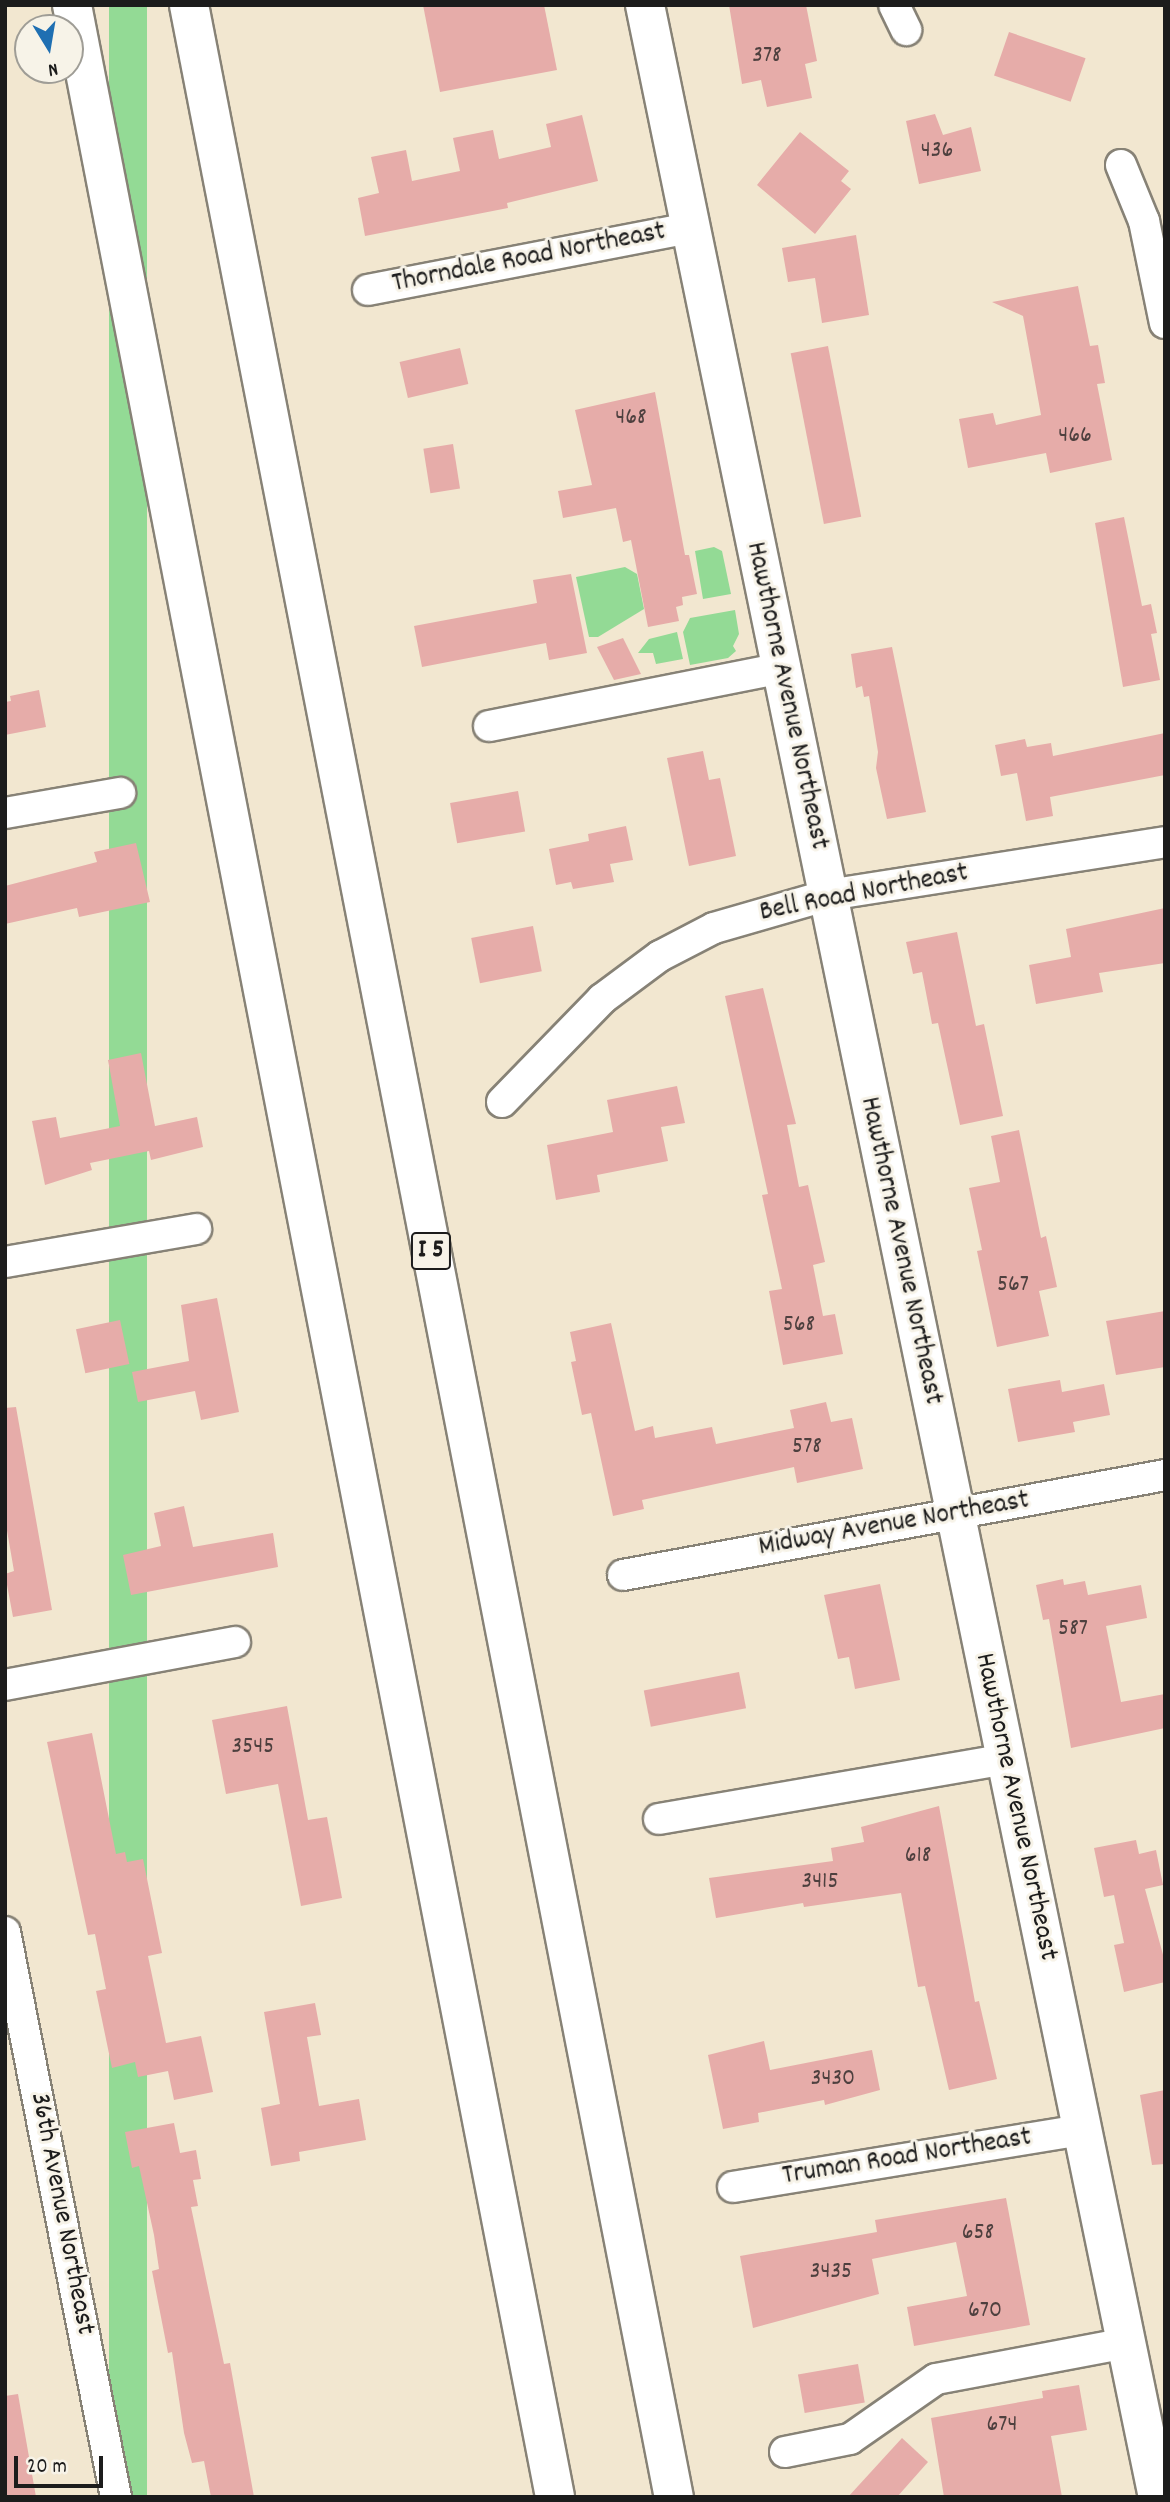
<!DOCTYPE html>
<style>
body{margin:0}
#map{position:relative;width:1170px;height:2502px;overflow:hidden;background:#f2e7d0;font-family:Dekko,sans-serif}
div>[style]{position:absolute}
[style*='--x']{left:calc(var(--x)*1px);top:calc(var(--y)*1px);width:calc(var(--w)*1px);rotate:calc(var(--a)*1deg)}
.green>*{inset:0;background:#93da95;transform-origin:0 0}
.building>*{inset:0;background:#e6aca9;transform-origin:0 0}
.roads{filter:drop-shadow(2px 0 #878276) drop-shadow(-2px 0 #878276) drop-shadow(0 2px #878276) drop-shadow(0 -2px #878276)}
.minor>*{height:30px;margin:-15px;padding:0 15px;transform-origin:15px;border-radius:15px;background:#fff}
.major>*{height:38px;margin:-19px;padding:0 19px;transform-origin:19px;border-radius:19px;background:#fff}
.highway>*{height:38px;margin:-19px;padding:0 19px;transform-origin:19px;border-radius:19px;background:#fff}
span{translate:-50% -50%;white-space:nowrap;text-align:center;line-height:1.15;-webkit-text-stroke:6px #f7f3e8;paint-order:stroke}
.number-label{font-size:24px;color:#4e403f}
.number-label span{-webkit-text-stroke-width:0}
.shield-label span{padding:2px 5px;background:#f7f3e8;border:2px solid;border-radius:5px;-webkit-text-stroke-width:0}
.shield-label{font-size:26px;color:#1c1c1c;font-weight:700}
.street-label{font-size:28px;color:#1c1c1c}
.frame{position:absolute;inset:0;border:7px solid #1c1c1c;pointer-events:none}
.north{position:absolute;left:14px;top:14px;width:70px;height:70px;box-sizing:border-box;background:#f7f3e8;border:2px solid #9f9d96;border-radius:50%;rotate:169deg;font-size:19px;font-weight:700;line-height:28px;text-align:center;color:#1c1c1c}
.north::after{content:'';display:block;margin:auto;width:24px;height:32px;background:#1f6fb2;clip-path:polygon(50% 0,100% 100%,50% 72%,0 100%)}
.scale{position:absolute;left:14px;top:2456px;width:89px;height:32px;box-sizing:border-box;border:4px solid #1c1c1c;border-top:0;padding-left:9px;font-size:21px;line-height:24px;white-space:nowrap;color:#1c1c1c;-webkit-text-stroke:5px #f7f3e8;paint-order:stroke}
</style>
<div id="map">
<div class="green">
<i style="left:109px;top:5px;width:38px;height:2539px"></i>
<i style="clip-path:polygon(714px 547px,722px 551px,731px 594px,703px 599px,695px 551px)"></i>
<i style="clip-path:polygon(625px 567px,637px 574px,644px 609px,598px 637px,589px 637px,576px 577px)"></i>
<i style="clip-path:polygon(735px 610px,739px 634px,733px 646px,736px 651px,728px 658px,690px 665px,683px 632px,690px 618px)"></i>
<i style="clip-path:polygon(677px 632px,683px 659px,656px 664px,653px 653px,638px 653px,649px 639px)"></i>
</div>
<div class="building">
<i style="clip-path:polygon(423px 5px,544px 5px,557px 70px,440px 92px)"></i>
<i style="clip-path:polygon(729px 5px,806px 5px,817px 61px,805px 64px,812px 98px,767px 107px,761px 80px,742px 84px)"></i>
<i style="left:1009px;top:32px;width:81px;height:46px;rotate:19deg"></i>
<i style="clip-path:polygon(935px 114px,943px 135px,971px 127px,981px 171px,919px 184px,906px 121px)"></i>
<i style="clip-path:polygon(582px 115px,598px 181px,507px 203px,508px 208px,365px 236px,358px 198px,379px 193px,371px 157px,406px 150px,412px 181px,460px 171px,453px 138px,493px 130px,499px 159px,551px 147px,546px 124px)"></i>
<i style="clip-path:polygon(800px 132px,849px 171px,841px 181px,851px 189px,815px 234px,757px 185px)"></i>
<i style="clip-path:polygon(856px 235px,869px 315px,822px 323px,815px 278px,788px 282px,782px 248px)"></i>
<i style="clip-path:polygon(1078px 286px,1090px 346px,1098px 345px,1105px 383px,1097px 384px,1112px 460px,1050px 473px,1046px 453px,968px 468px,959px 419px,993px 413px,996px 425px,1041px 415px,1023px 316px,992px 302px)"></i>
<i style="left:828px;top:346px;width:174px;height:38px;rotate:79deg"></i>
<i style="left:460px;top:348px;width:37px;height:62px;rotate:77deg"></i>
<i style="clip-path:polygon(655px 392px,685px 555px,689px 555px,697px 594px,682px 597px,683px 605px,676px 607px,679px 621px,648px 627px,631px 540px,623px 542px,616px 508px,563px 518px,558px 491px,592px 485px,575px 410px)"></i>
<i style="left:453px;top:444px;width:45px;height:30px;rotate:81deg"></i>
<i style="clip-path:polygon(1124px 517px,1142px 606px,1151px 604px,1157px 633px,1151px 634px,1160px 680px,1123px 687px,1095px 523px)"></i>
<i style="clip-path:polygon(571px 574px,587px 653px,549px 660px,546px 643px,422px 667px,414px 626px,537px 603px,533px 580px)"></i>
<i style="clip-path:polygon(623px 638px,641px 674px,614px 680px,597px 647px)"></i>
<i style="clip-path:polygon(892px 647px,926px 812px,887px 819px,876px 768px,878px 752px,869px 696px,864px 697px,862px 686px,856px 688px,851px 654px)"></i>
<i style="clip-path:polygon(39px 690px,46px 727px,5px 735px,5px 702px,11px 701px,10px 696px)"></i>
<i style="clip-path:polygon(1165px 733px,1165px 775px,1050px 797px,1053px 816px,1026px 821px,1017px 773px,1001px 776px,995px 745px,1025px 739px,1027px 747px,1051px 743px,1053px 756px)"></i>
<i style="clip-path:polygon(703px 751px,709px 780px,720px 778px,736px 856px,689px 866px,667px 758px)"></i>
<i style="left:518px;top:791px;width:41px;height:69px;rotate:80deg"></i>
<i style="clip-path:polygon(626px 826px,633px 860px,610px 864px,614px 882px,573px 889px,571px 882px,556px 885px,549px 849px,589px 841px,588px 834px)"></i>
<i style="clip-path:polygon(136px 843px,150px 902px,79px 917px,77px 908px,5px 924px,5px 886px,97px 862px,94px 852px)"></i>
<i style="clip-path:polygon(1165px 908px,1165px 963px,1099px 973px,1103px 992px,1036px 1004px,1029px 965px,1071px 957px,1066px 929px)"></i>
<i style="left:533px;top:926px;width:46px;height:63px;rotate:79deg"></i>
<i style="clip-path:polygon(957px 932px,976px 1026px,984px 1024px,1003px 1116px,960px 1125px,938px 1023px,932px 1024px,922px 972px,913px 974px,906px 942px)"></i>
<i style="clip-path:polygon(763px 988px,796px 1124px,787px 1125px,799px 1187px,808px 1185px,825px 1262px,813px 1265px,823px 1316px,835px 1314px,843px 1354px,783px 1365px,769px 1291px,782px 1289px,762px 1195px,768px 1194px,725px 996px)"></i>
<i style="clip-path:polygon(141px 1053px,155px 1126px,197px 1117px,203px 1147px,151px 1160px,149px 1151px,90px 1163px,92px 1170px,45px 1185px,32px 1121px,56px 1117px,60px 1138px,120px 1126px,108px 1060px)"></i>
<i style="clip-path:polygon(677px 1086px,685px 1123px,661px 1127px,668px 1161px,597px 1175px,600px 1192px,556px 1200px,547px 1145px,613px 1132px,607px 1100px)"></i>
<i style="clip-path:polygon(1019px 1130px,1041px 1238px,1046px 1236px,1057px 1287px,1039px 1291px,1049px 1336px,997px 1347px,977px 1251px,982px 1250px,969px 1188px,1000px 1182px,991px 1136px)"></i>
<i style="clip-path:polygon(217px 1298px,239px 1412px,201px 1420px,195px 1391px,138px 1402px,132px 1372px,189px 1361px,181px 1305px)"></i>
<i style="clip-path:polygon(1165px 1311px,1165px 1367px,1116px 1375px,1106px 1321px)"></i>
<i style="left:120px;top:1320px;width:45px;height:45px;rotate:78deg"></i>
<i style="clip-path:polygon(611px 1323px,635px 1431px,653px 1426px,655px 1438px,712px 1427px,716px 1444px,794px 1428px,790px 1410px,826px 1402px,831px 1422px,852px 1418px,863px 1469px,797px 1483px,794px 1467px,642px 1500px,644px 1509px,613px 1516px,591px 1413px,582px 1415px,571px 1362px,576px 1361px,570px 1332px)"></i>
<i style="clip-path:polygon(1060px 1380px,1062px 1392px,1104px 1384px,1110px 1415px,1073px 1422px,1075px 1432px,1018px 1442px,1008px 1389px)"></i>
<i style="clip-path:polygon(16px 1407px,52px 1610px,13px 1617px,5px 1574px,14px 1571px,5px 1519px,5px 1408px)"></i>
<i style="clip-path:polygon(184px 1506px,193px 1547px,273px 1533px,278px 1567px,131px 1595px,123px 1555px,161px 1546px,154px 1513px)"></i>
<i style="clip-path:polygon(1063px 1579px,1064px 1585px,1085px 1581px,1088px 1595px,1141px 1585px,1147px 1618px,1106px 1626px,1121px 1702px,1165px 1694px,1165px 1728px,1071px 1748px,1049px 1619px,1043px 1620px,1036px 1585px)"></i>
<i style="clip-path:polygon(880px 1584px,900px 1680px,855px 1689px,849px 1657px,838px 1659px,824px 1595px)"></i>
<i style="left:739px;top:1672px;width:37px;height:97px;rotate:79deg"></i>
<i style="clip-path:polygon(287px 1706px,308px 1820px,327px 1817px,342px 1898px,301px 1906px,278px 1784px,226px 1794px,212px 1720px)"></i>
<i style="clip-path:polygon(92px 1733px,116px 1854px,125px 1852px,127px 1862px,143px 1859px,162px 1953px,148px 1956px,166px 2043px,201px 2036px,213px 2092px,174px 2100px,168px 2071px,138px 2077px,135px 2062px,112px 2068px,96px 1991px,106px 1989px,95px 1934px,88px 1935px,47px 1742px)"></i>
<i style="clip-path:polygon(939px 1806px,975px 2002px,979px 2001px,997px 2079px,949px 2090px,925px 1986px,918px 1987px,901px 1893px,804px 1907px,803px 1903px,716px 1918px,709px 1878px,833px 1861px,831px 1848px,864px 1842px,861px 1827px)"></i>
<i style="clip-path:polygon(1136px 1840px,1139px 1854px,1156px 1850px,1163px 1885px,1145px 1889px,1165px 1962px,1165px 1982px,1124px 1992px,1114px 1945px,1124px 1943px,1114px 1895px,1104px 1897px,1094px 1848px)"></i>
<i style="clip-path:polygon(315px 2003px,321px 2035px,307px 2037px,319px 2106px,359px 2099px,366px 2140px,299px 2152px,300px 2161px,271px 2166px,261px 2108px,280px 2104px,264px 2012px)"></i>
<i style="clip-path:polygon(764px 2041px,770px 2070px,872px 2050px,880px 2090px,825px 2105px,824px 2100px,758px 2113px,759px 2122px,723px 2129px,708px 2055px)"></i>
<i style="clip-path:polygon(1165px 2090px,1165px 2164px,1152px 2165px,1140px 2095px)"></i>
<i style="clip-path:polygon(174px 2123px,180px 2153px,196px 2150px,201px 2179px,193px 2180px,198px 2206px,191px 2207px,224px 2364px,230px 2363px,254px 2497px,211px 2497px,204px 2461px,192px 2463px,184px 2433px,172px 2352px,168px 2353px,152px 2271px,159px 2269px,154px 2235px,139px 2166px,132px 2168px,125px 2132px)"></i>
<i style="clip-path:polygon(1006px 2198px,1030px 2325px,914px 2346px,907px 2307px,967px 2296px,956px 2242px,872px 2259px,879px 2294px,753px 2328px,740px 2256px,877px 2232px,875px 2220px)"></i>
<i style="left:858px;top:2364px;width:39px;height:61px;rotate:80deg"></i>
<i style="clip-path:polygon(1079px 2385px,1087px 2430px,1051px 2436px,1062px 2497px,944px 2497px,931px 2418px,1043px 2398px,1042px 2391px)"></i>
<i style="clip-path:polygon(18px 2394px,36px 2497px,5px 2497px,5px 2396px)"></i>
<i style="clip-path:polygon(902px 2438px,928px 2462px,897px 2497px,848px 2497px)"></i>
</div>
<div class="roads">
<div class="minor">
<i style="--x:894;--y:5;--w:28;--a:64"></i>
<i style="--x:1121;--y:165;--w:61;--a:67.7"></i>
<i style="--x:1144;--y:221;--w:104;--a:78.4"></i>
<i style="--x:368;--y:290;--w:327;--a:-10.9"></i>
<i style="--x:489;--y:726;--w:298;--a:-11.2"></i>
<i style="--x:5;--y:813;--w:117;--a:-9.9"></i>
<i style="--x:502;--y:1102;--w:144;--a:-45.8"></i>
<i style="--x:602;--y:999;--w:72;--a:-36.6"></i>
<i style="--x:660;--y:956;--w:61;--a:-27.4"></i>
<i style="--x:714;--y:928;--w:119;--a:-16.1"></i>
<i style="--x:828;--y:895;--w:341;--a:-8.9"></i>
<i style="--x:5;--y:1262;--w:194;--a:-9.8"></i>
<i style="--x:623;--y:1575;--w:551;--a:-10.45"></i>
<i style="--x:5;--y:1685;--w:234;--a:-10.6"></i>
<i style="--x:659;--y:1819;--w:351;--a:-9.8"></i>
<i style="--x:5;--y:1932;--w:576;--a:78.89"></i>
<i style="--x:733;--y:2187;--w:354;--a:-9.3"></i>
<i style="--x:785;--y:2452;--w:66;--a:-11.3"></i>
<i style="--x:850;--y:2439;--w:105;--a:-34.9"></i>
<i style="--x:936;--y:2379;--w:194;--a:-10.7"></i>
</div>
<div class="major">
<i style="--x:645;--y:5;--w:2544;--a:78.37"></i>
</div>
<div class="highway">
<i style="--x:72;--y:5;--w:2538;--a:79.03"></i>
<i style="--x:189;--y:5;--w:2539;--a:78.99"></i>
</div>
</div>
<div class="number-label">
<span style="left:767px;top:57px">378</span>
<span style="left:937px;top:152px">436</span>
<span style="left:631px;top:419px">468</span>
<span style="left:1075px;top:437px">466</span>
<span style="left:1013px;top:1286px">567</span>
<span style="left:799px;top:1326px">568</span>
<span style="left:807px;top:1448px">578</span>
<span style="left:1073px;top:1630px">587</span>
<span style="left:253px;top:1748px">3545</span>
<span style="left:918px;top:1857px">618</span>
<span style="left:820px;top:1883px">3415</span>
<span style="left:833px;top:2080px">3430</span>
<span style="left:978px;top:2234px">658</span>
<span style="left:831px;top:2273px">3435</span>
<span style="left:985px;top:2312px">670</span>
<span style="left:1002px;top:2426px">674</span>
</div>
<div class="shield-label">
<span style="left:431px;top:1251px">I 5</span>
</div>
<div class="street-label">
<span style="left:529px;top:259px;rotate:-11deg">Thorndale Road Northeast</span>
<span style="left:786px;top:696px;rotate:78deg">Hawthorne Avenue Northeast</span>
<span style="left:864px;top:894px;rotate:-11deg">Bell Road Northeast</span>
<span style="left:900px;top:1251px;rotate:78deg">Hawthorne Avenue Northeast</span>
<span style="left:894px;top:1525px;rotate:-10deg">Midway Avenue Northeast</span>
<span style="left:1015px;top:1807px;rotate:78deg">Hawthorne Avenue Northeast</span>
<span style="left:907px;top:2158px;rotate:-9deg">Truman Road Northeast</span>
<span style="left:61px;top:2214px;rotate:79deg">36th Avenue Northeast</span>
</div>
<div class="frame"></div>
<div class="north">N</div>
<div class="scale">20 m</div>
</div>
